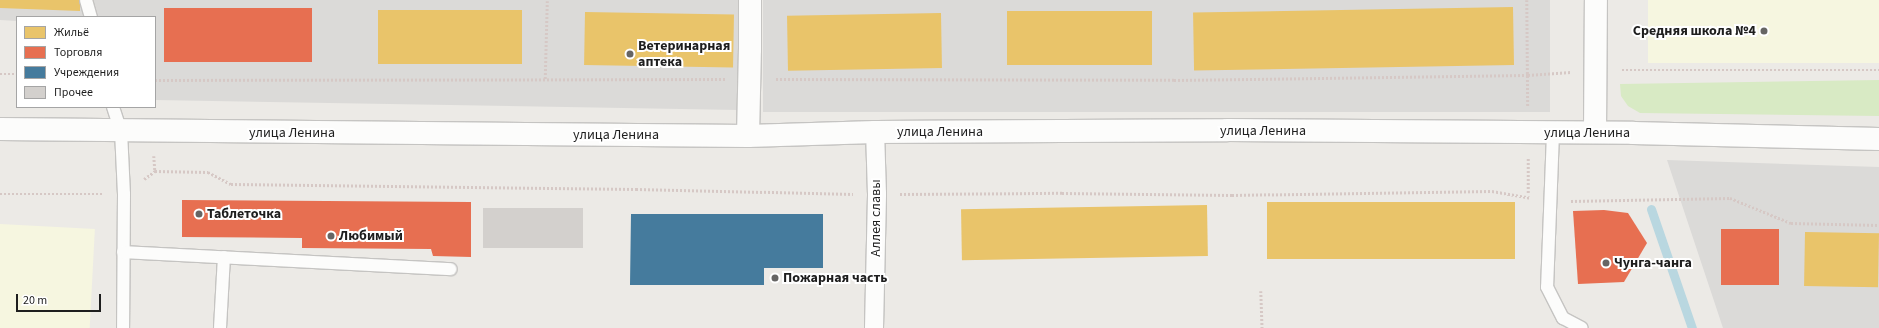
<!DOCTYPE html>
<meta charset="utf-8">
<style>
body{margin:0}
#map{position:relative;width:1879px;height:328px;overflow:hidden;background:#eceae6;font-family:"Source Sans 3",sans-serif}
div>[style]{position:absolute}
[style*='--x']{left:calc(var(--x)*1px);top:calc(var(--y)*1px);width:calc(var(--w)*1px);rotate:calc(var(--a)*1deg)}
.residential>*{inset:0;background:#dbdad8;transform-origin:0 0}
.education>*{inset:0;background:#f6f6e0;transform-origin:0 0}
.grass>*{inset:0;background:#d8eac4}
.homes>*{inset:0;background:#e9c46a;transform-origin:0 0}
.shops>*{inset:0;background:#e76f51;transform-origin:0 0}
.public>*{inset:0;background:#457b9d}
.stream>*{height:9px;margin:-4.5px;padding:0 4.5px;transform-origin:4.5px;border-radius:4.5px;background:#b9d7e0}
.building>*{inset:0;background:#d3d0cd;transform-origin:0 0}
.path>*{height:2.5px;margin-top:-1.25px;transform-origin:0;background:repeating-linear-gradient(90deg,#d6c8c5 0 2px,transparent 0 4px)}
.roads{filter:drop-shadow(1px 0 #c5c4c2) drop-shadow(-1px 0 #c5c4c2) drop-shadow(0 1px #c5c4c2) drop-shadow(0 -1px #c5c4c2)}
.service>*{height:12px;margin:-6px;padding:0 6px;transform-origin:6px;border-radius:6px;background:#fcfcfb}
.pedestrian>*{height:18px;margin:-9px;padding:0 9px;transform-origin:9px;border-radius:9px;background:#fcfcfb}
.minor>*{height:22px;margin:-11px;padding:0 11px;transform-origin:11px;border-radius:11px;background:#fcfcfb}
.tertiary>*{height:22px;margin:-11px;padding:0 11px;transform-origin:11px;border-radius:11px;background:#fcfcfb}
.dots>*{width:11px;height:11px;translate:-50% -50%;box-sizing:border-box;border:2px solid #fff;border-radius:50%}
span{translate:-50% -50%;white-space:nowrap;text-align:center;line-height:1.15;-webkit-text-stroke:4px #fff;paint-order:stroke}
.poi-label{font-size:14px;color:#1e1e1e;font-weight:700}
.right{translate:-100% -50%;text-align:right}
.left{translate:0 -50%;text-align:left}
.street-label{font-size:14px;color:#1e1e1e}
.legend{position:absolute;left:16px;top:16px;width:140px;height:92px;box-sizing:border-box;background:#fff;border:1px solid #a5a5a5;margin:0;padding:5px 7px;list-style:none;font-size:12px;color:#1e1e1e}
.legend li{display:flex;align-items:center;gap:8px;height:20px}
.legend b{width:20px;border:1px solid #a5a5a5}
.scale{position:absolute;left:16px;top:294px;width:85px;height:18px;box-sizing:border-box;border:2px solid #1e1e1e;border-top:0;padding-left:5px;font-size:12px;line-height:14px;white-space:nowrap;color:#1e1e1e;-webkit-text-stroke:3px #fff;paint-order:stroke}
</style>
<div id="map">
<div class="residential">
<i style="clip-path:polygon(0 0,738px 0,739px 110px,155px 100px,155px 17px,17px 17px,17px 21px,0 20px)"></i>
<i style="left:763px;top:0;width:787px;height:112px"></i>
<i style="clip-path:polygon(1667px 160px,1879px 167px,1879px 328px,1723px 328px)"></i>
</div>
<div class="education">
<i style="left:1648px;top:0;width:231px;height:63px"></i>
<i style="left:0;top:224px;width:95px;height:104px;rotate:3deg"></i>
</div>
<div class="grass">
<i style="clip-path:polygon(1879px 80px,1879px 116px,1640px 113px,1628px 106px,1621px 96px,1620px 84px)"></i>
</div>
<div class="homes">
<i style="clip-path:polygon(0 0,80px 0,80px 11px,0 8px)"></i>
<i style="left:1513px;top:7px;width:58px;height:320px;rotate:89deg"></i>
<i style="left:378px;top:10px;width:144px;height:54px"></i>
<i style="left:1007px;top:11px;width:145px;height:54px"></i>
<i style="left:585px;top:12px;width:149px;height:53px;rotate:1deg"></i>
<i style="left:941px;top:13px;width:55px;height:154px;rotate:89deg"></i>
<i style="left:1267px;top:202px;width:248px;height:57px"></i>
<i style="left:1207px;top:205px;width:51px;height:246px;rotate:89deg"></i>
<i style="left:1805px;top:232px;width:74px;height:54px;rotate:1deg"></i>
</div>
<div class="shops">
<i style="left:164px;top:8px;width:148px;height:54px"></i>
<i style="clip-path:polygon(182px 200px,471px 202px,471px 257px,433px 256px,431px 249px,302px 248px,302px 238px,182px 237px)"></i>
<i style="clip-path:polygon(1604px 210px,1628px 213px,1647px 243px,1624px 282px,1578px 284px,1573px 211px)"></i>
<i style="left:1721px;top:229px;width:58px;height:56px"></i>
</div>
<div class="public">
<i style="clip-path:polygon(631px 214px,823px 214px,823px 268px,764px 268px,764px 285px,630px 285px)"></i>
</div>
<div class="stream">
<i style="--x:1651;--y:209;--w:126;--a:71"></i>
</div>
<div class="building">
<i style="left:483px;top:208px;width:100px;height:40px"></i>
</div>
<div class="path">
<i style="--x:1527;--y:0;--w:107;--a:89.5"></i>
<i style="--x:1622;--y:70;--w:257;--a:0"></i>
<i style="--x:0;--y:74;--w:17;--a:0"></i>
<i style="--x:545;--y:79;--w:78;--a:-88.5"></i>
<i style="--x:776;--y:79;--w:398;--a:0.1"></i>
<i style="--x:1174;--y:80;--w:354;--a:-0.8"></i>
<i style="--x:1528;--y:75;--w:43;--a:-4"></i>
<i style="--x:155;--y:80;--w:570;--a:-0.1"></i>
<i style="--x:154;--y:156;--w:15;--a:86"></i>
<i style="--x:144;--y:179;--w:14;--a:-36"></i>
<i style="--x:155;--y:171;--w:53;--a:1.1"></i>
<i style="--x:208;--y:172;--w:26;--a:28"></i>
<i style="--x:231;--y:184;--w:405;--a:0.7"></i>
<i style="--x:636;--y:189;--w:217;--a:1.3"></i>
<i style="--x:1528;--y:193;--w:35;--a:-90"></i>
<i style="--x:0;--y:194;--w:103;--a:0"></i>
<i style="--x:900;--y:194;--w:162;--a:-0.4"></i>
<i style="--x:1062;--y:193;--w:170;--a:0.7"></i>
<i style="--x:1232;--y:195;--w:260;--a:-0.9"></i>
<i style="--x:1492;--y:191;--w:39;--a:10"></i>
<i style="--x:1571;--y:201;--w:159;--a:-1.1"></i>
<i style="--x:1730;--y:198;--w:66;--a:22.3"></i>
<i style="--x:1791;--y:223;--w:88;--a:1.3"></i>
<i style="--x:1261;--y:291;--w:37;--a:88"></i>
</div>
<div class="roads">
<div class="service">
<i style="--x:86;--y:0;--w:18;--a:74"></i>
<i style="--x:113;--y:107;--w:25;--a:72"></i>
<i style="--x:121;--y:131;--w:63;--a:87.3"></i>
<i style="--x:124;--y:194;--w:134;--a:90.4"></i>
<i style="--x:1553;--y:133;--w:154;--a:92.2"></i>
<i style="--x:1547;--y:287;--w:35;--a:63"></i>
<i style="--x:1563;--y:318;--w:21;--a:28"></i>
<i style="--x:123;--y:252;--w:328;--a:3"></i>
<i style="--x:220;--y:328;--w:71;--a:-86.8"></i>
</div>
<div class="pedestrian">
<i style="--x:874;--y:328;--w:134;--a:-88.7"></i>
<i style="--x:877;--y:194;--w:62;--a:-91.8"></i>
</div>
<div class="minor">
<i style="--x:1595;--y:132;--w:132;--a:-89.6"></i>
<i style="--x:748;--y:136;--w:87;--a:-88.7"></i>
<i style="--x:750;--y:49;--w:49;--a:-90"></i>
</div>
<div class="tertiary">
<i style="--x:0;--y:129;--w:748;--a:0.54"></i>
<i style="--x:748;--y:136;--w:127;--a:-1.8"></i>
<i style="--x:875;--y:132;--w:352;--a:-0.3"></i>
<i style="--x:1227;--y:130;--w:406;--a:0.4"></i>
<i style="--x:1633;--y:133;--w:246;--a:1.4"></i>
</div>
</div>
<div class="dots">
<i style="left:1764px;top:31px;background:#666564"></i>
<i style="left:630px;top:54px;background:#666564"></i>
<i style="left:199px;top:214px;background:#666564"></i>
<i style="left:331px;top:236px;background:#666564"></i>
<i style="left:1606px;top:263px;background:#666564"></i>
<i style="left:775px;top:278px;background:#666564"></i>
</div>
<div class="poi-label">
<span class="right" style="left:1756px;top:31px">Средняя школа №4</span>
<span class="left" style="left:638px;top:54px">Ветеринарная<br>аптека</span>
<span class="left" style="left:207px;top:214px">Таблеточка</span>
<span class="left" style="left:339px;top:236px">Любимый</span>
<span class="left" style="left:1614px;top:263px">Чунга-чанга</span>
<span class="left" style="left:783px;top:278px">Пожарная часть</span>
</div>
<div class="street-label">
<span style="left:1263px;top:131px">улица Ленина</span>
<span style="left:940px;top:132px">улица Ленина</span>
<span style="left:292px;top:133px">улица Ленина</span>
<span style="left:1587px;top:133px">улица Ленина</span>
<span style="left:616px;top:135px">улица Ленина</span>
<span style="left:876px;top:218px;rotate:-90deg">Аллея славы</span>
</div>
<ul class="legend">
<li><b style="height:11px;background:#e9c46a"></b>Жильё</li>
<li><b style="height:11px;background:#e76f51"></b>Торговля</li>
<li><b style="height:11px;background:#457b9d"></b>Учреждения</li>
<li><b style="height:11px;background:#d3d0cd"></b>Прочее</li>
</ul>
<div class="scale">20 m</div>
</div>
